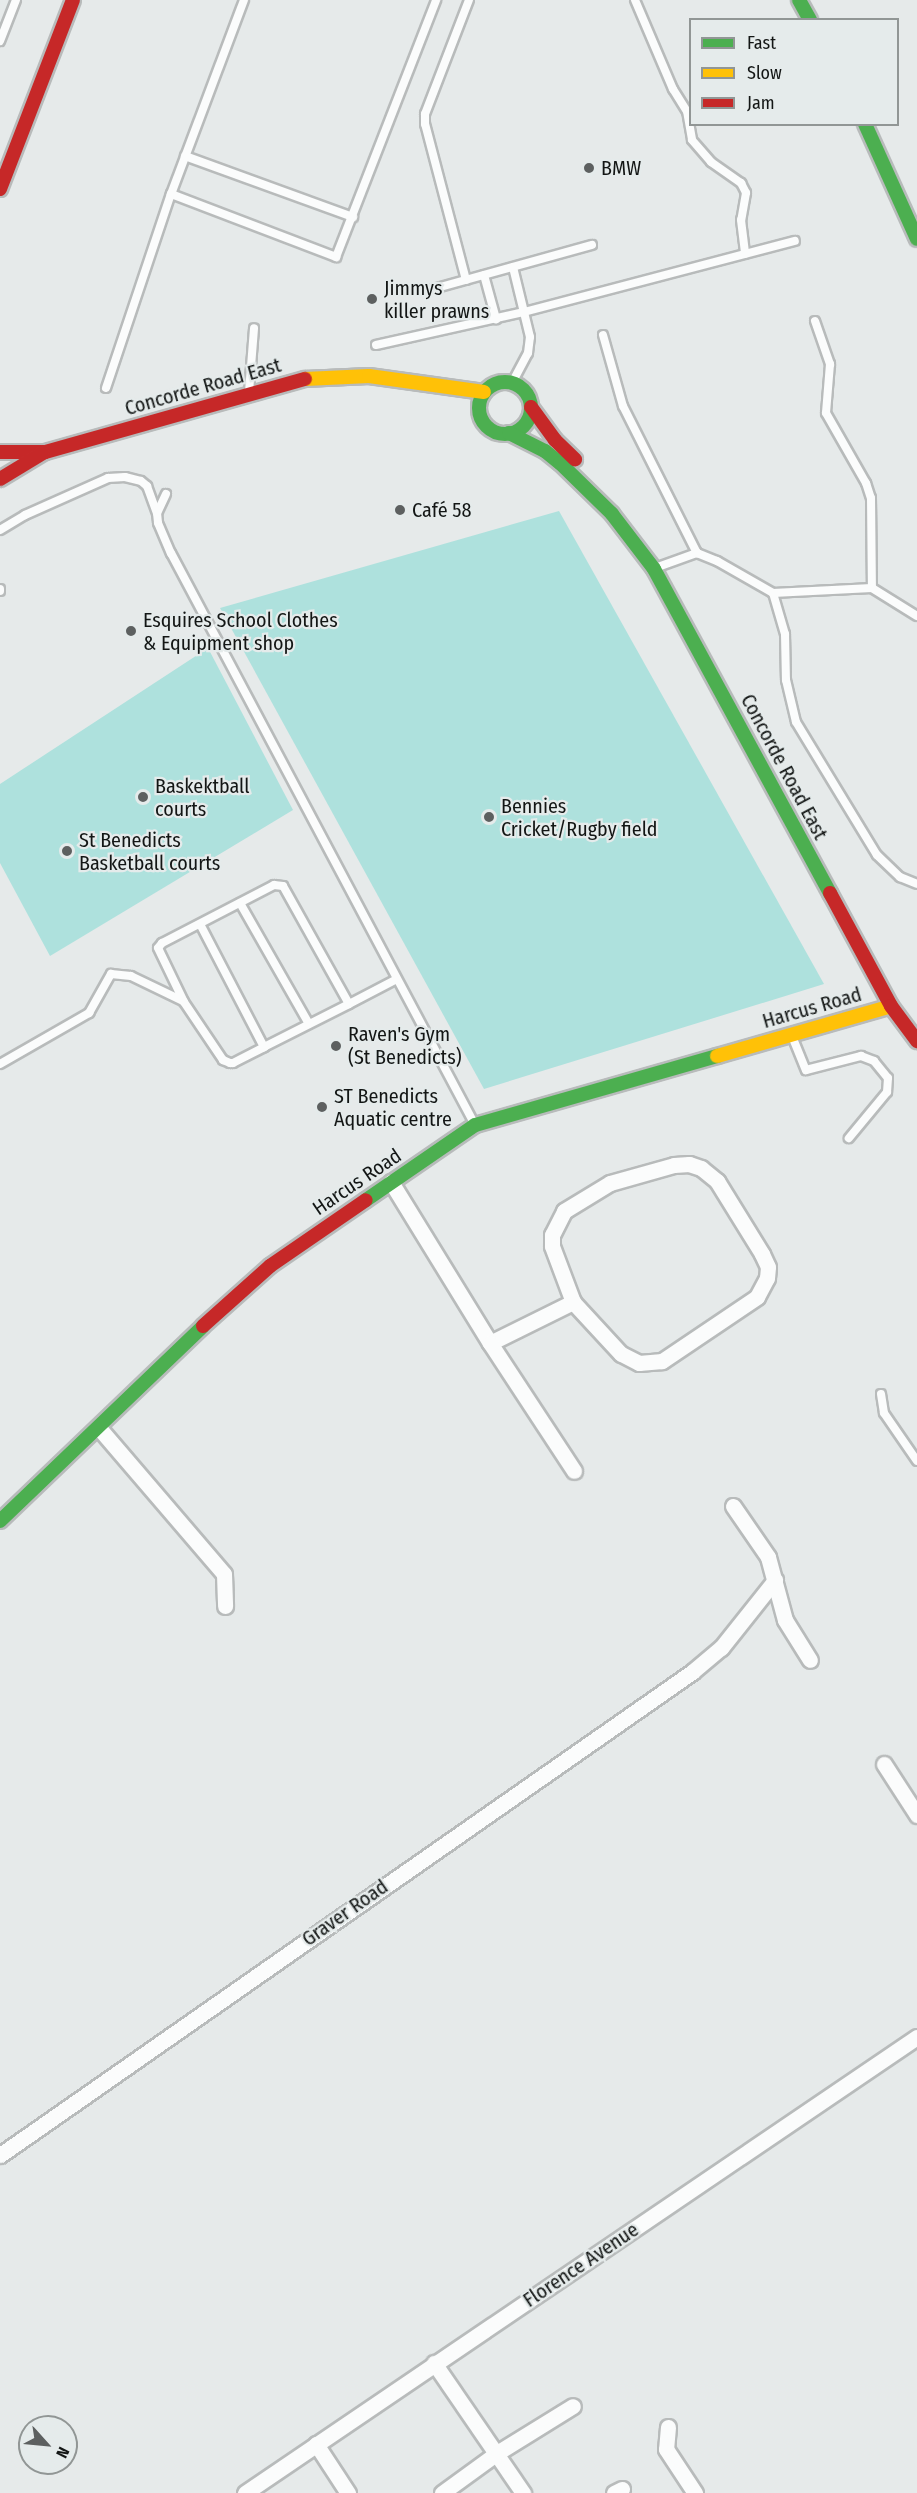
<!DOCTYPE html>
<meta charset="utf-8">
<style>
body{margin:0}
#map{position:relative;width:917px;height:2493px;overflow:hidden;background:#e6eaea;font-family:"Fira Sans Condensed",sans-serif}
div>[style]{position:absolute}
[style*='--x']{left:calc(var(--x)*1px);top:calc(var(--y)*1px);width:calc(var(--w)*1px);rotate:calc(var(--a)*1deg)}
.green>*{inset:0;background:#aee1dd}
.roads{filter:drop-shadow(2px 0 #b8bbbb) drop-shadow(-2px 0 #b8bbbb) drop-shadow(0 2px #b8bbbb) drop-shadow(0 -2px #b8bbbb)}
.lane>*{height:8px;margin:-4px;padding:0 4px;transform-origin:4px;border-radius:4px;background:#fbfcfc}
.street>*{height:15px;margin:-7.5px;padding:0 7.5px;transform-origin:7.5px;border-radius:7.5px;background:#fbfcfc}
.fast>*{height:14px;margin:-7px;padding:0 7px;transform-origin:7px;border-radius:7px;background:#4caf50}
.fast>.ring{margin:-7px;padding:0;box-sizing:content-box;background:none;border:14px solid #4caf50;border-radius:50%}
.slow>*{height:14px;margin:-7px;padding:0 7px;transform-origin:7px;border-radius:7px;background:#ffc107}
.jam>*{height:14px;margin:-7px;padding:0 7px;transform-origin:7px;border-radius:7px;background:#c62828}
.dots>*{width:16px;height:16px;translate:-50% -50%;box-sizing:border-box;border:3px solid #e5ebeb;border-radius:50%}
span{translate:-50% -50%;white-space:nowrap;text-align:center;line-height:1.15;-webkit-text-stroke:4.5px #e5ebeb;paint-order:stroke}
.poi-label{font-size:20px;color:#131615}
.left{translate:0 -50%;text-align:left}
.street-label{font-size:20px;color:#131615}
.legend{position:absolute;left:689px;top:18px;width:210px;height:108px;box-sizing:border-box;background:#e5ebeb;border:2px solid #919695;margin:0;padding:8px 10px;list-style:none;font-size:18px;color:#131615}
.legend li{display:flex;align-items:center;gap:12px;height:30px}
.legend b{width:30px;border:2px solid #919695}
.north{position:absolute;left:18px;top:2415px;width:60px;height:60px;box-sizing:border-box;background:#e5ebeb;border:2px solid #919695;border-radius:50%;rotate:117deg;font-size:16px;font-weight:700;line-height:24px;text-align:center;color:#131615}
.north::after{content:'';display:block;margin:auto;width:21px;height:27px;background:#5d6060;clip-path:polygon(50% 0,100% 100%,50% 72%,0 100%)}
</style>
<div id="map">
<div class="green">
<i style="clip-path:polygon(559px 511px,824px 984px,484px 1089px,220px 608px)"></i>
<i style="clip-path:polygon(208px 648px,293px 810px,50px 956px,0 863px,0 784px)"></i>
</div>
<div class="roads">
<div class="lane">
<i style="--x:244;--y:0;--w:207;--a:110.6"></i>
<i style="--x:171;--y:194;--w:177;--a:20.9"></i>
<i style="--x:336;--y:257;--w:276;--a:-68.7"></i>
<i style="--x:635;--y:0;--w:97;--a:66.9"></i>
<i style="--x:673;--y:89;--w:26;--a:58"></i>
<i style="--x:687;--y:111;--w:29;--a:80"></i>
<i style="--x:692;--y:140;--w:29;--a:49"></i>
<i style="--x:711;--y:162;--w:37;--a:35"></i>
<i style="--x:741;--y:183;--w:11;--a:63"></i>
<i style="--x:746;--y:193;--w:27;--a:100"></i>
<i style="--x:741;--y:220;--w:34;--a:83"></i>
<i style="--x:0;--y:41;--w:44;--a:-68.7"></i>
<i style="--x:185;--y:156;--w:179;--a:20"></i>
<i style="--x:484;--y:275;--w:46;--a:74.7"></i>
<i style="--x:466;--y:280;--w:161;--a:-104.7"></i>
<i style="--x:425;--y:124;--w:10;--a:-90"></i>
<i style="--x:425;--y:114;--w:122;--a:-68.9"></i>
<i style="--x:433;--y:289;--w:165;--a:-15.5"></i>
<i style="--x:815;--y:321;--w:46;--a:70.8"></i>
<i style="--x:830;--y:364;--w:49;--a:94.7"></i>
<i style="--x:826;--y:413;--w:81;--a:60.3"></i>
<i style="--x:866;--y:483;--w:16;--a:72"></i>
<i style="--x:871;--y:498;--w:90;--a:89.4"></i>
<i style="--x:603;--y:335;--w:74;--a:74.3"></i>
<i style="--x:623;--y:406;--w:165;--a:63.3"></i>
<i style="--x:376;--y:345;--w:152;--a:-12.6"></i>
<i style="--x:524;--y:312;--w:280;--a:-14.7"></i>
<i style="--x:512;--y:383;--w:34;--a:-62"></i>
<i style="--x:528;--y:353;--w:16;--a:-83"></i>
<i style="--x:530;--y:337;--w:72;--a:-103.7"></i>
<i style="--x:106;--y:388;--w:205;--a:-71.5"></i>
<i style="--x:249;--y:392;--w:64;--a:-85.5"></i>
<i style="--x:166;--y:494;--w:21;--a:115"></i>
<i style="--x:157;--y:513;--w:10;--a:84"></i>
<i style="--x:158;--y:523;--w:33;--a:67"></i>
<i style="--x:171;--y:553;--w:646;--a:62.01"></i>
<i style="--x:0;--y:530;--w:29;--a:-31"></i>
<i style="--x:25;--y:515;--w:91;--a:-24"></i>
<i style="--x:108;--y:478;--w:17;--a:-3"></i>
<i style="--x:125;--y:477;--w:16;--a:14"></i>
<i style="--x:141;--y:481;--w:8;--a:40"></i>
<i style="--x:147;--y:486;--w:29;--a:70"></i>
<i style="--x:655;--y:568;--w:45;--a:-19.7"></i>
<i style="--x:697;--y:553;--w:22;--a:22"></i>
<i style="--x:717;--y:561;--w:64;--a:29.7"></i>
<i style="--x:773;--y:593;--w:43;--a:73.7"></i>
<i style="--x:785;--y:634;--w:46;--a:88.8"></i>
<i style="--x:786;--y:680;--w:43;--a:76.6"></i>
<i style="--x:796;--y:722;--w:156;--a:58.7"></i>
<i style="--x:877;--y:855;--w:32;--a:44"></i>
<i style="--x:900;--y:877;--w:18;--a:22"></i>
<i style="--x:0;--y:589;--w:2;--a:90"></i>
<i style="--x:773;--y:593;--w:99;--a:-2.9"></i>
<i style="--x:872;--y:588;--w:53;--a:31.9"></i>
<i style="--x:240;--y:903;--w:139;--a:60.3"></i>
<i style="--x:200;--y:924;--w:139;--a:62.5"></i>
<i style="--x:349;--y:1004;--w:135;--a:-119.2"></i>
<i style="--x:283;--y:886;--w:9;--a:-174"></i>
<i style="--x:274;--y:885;--w:126;--a:152.6"></i>
<i style="--x:162;--y:943;--w:6;--a:129"></i>
<i style="--x:158;--y:948;--w:60;--a:64.3"></i>
<i style="--x:184;--y:1002;--w:70;--a:56.1"></i>
<i style="--x:223;--y:1060;--w:8;--a:23"></i>
<i style="--x:230;--y:1063;--w:3;--a:0"></i>
<i style="--x:233;--y:1063;--w:35;--a:-27"></i>
<i style="--x:264;--y:1047;--w:95;--a:-26.8"></i>
<i style="--x:349;--y:1004;--w:54;--a:-27.5"></i>
<i style="--x:792;--y:1036;--w:37;--a:68"></i>
<i style="--x:806;--y:1070;--w:57;--a:-14.3"></i>
<i style="--x:861;--y:1056;--w:14;--a:21"></i>
<i style="--x:874;--y:1061;--w:22;--a:51"></i>
<i style="--x:888;--y:1078;--w:14;--a:94"></i>
<i style="--x:887;--y:1092;--w:60;--a:129.6"></i>
<i style="--x:0;--y:1064;--w:103;--a:-29.8"></i>
<i style="--x:89;--y:1013;--w:45;--a:-60.6"></i>
<i style="--x:111;--y:974;--w:20;--a:6"></i>
<i style="--x:131;--y:976;--w:58;--a:25.7"></i>
<i style="--x:881;--y:1394;--w:19;--a:81"></i>
<i style="--x:884;--y:1413;--w:58;--a:55.5"></i>
</div>
<div class="street">
<i style="--x:689;--y:1164;--w:13;--a:18"></i>
<i style="--x:701;--y:1168;--w:21;--a:39"></i>
<i style="--x:717;--y:1181;--w:86;--a:58.3"></i>
<i style="--x:762;--y:1254;--w:14;--a:65"></i>
<i style="--x:768;--y:1267;--w:11;--a:95"></i>
<i style="--x:767;--y:1278;--w:21;--a:118"></i>
<i style="--x:757;--y:1297;--w:115;--a:146"></i>
<i style="--x:662;--y:1361;--w:23;--a:175"></i>
<i style="--x:639;--y:1363;--w:20;--a:-153"></i>
<i style="--x:621;--y:1354;--w:71;--a:-132.7"></i>
<i style="--x:573;--y:1302;--w:60;--a:-110.6"></i>
<i style="--x:552;--y:1246;--w:11;--a:-90"></i>
<i style="--x:552;--y:1235;--w:27;--a:-63"></i>
<i style="--x:564;--y:1211;--w:54;--a:-31.3"></i>
<i style="--x:610;--y:1183;--w:66;--a:-15.7"></i>
<i style="--x:674;--y:1165;--w:15;--a:-4"></i>
<i style="--x:391;--y:1182;--w:189;--a:58.4"></i>
<i style="--x:490;--y:1343;--w:93;--a:-26.3"></i>
<i style="--x:490;--y:1343;--w:153;--a:56.7"></i>
<i style="--x:99;--y:1428;--w:192;--a:49.4"></i>
<i style="--x:224;--y:1574;--w:32;--a:88"></i>
<i style="--x:733;--y:1506;--w:62;--a:55.5"></i>
<i style="--x:768;--y:1557;--w:65;--a:74.9"></i>
<i style="--x:785;--y:1620;--w:47;--a:58"></i>
<i style="--x:884;--y:1764;--w:61;--a:57.1"></i>
<i style="--x:0;--y:2155;--w:844;--a:-34.91"></i>
<i style="--x:692;--y:1672;--w:38;--a:-40"></i>
<i style="--x:721;--y:1648;--w:87;--a:-51.5"></i>
<i style="--x:434;--y:2363;--w:158;--a:55.6"></i>
<i style="--x:668;--y:2427;--w:22;--a:95"></i>
<i style="--x:666;--y:2449;--w:53;--a:56.6"></i>
<i style="--x:316;--y:2444;--w:59;--a:56.9"></i>
<i style="--x:245;--y:2493;--w:812;--a:-34.16"></i>
<i style="--x:442;--y:2493;--w:68;--a:-36"></i>
<i style="--x:497;--y:2453;--w:89;--a:-31.7"></i>
<i style="--x:614;--y:2493;--w:9;--a:-27"></i>
</div>
<div class="fast">
<i style="--x:799;--y:0;--w:23;--a:61"></i>
<i style="--x:865;--y:124;--w:126;--a:65.7"></i>
<i class="ring" style="left:479px;top:382px;width:38px;height:38px"></i>
<i style="--x:509;--y:433;--w:40;--a:26.6"></i>
<i style="--x:545;--y:451;--w:19;--a:39"></i>
<i style="--x:560;--y:463;--w:73;--a:44.4"></i>
<i style="--x:612;--y:514;--w:69;--a:52.6"></i>
<i style="--x:654;--y:569;--w:369;--a:61.5"></i>
<i style="--x:366;--y:1200;--w:132;--a:-34.5"></i>
<i style="--x:475;--y:1125;--w:252;--a:-15.9"></i>
<i style="--x:0;--y:1521;--w:281;--a:-43.8"></i>
</div>
<div class="slow">
<i style="--x:305;--y:379;--w:64;--a:-2.7"></i>
<i style="--x:369;--y:376;--w:116;--a:7.9"></i>
<i style="--x:717;--y:1056;--w:181;--a:-16"></i>
</div>
<div class="jam">
<i style="--x:0;--y:189;--w:203;--a:-68.9"></i>
<i style="--x:531;--y:407;--w:41;--a:54"></i>
<i style="--x:555;--y:440;--w:28;--a:44"></i>
<i style="--x:0;--y:452;--w:45;--a:0"></i>
<i style="--x:45;--y:452;--w:270;--a:-15.7"></i>
<i style="--x:0;--y:479;--w:50;--a:-31.2"></i>
<i style="--x:830;--y:893;--w:128;--a:61.6"></i>
<i style="--x:891;--y:1006;--w:44;--a:53.4"></i>
<i style="--x:203;--y:1326;--w:90;--a:-41.8"></i>
<i style="--x:270;--y:1266;--w:116;--a:-34.5"></i>
</div>
</div>
<div class="dots">
<i style="left:589px;top:168px;background:#5d6060"></i>
<i style="left:372px;top:299px;background:#5d6060"></i>
<i style="left:400px;top:510px;background:#5d6060"></i>
<i style="left:131px;top:631px;background:#5d6060"></i>
<i style="left:143px;top:797px;background:#5d6060"></i>
<i style="left:489px;top:817px;background:#5d6060"></i>
<i style="left:67px;top:851px;background:#5d6060"></i>
<i style="left:336px;top:1046px;background:#5d6060"></i>
<i style="left:322px;top:1107px;background:#5d6060"></i>
</div>
<div class="poi-label">
<span class="left" style="left:601px;top:168px">BMW</span>
<span class="left" style="left:384px;top:300px">Jimmys<br>killer prawns</span>
<span class="left" style="left:412px;top:510px">Café 58</span>
<span class="left" style="left:143px;top:632px">Esquires School Clothes<br>&amp; Equipment shop</span>
<span class="left" style="left:155px;top:798px">Baskektball<br>courts</span>
<span class="left" style="left:501px;top:818px">Bennies<br>Cricket/Rugby field</span>
<span class="left" style="left:79px;top:852px">St Benedicts<br>Basketball courts</span>
<span class="left" style="left:348px;top:1046px">Raven's Gym<br>(St Benedicts)</span>
<span class="left" style="left:334px;top:1108px">ST Benedicts<br>Aquatic centre</span>
</div>
<div class="street-label">
<span style="left:203px;top:387px;rotate:-16deg">Concorde Road East</span>
<span style="left:784px;top:767px;rotate:62deg">Concorde Road East</span>
<span style="left:812px;top:1008px;rotate:-16deg">Harcus Road</span>
<span style="left:357px;top:1182px;rotate:-34deg">Harcus Road</span>
<span style="left:345px;top:1913px;rotate:-35deg">Graver Road</span>
<span style="left:581px;top:2265px;rotate:-34deg">Florence Avenue</span>
</div>
<ul class="legend">
<li><b style="height:8px;background:#4caf50"></b>Fast</li>
<li><b style="height:8px;background:#ffc107"></b>Slow</li>
<li><b style="height:8px;background:#c62828"></b>Jam</li>
</ul>
<div class="north">N</div>
</div>
